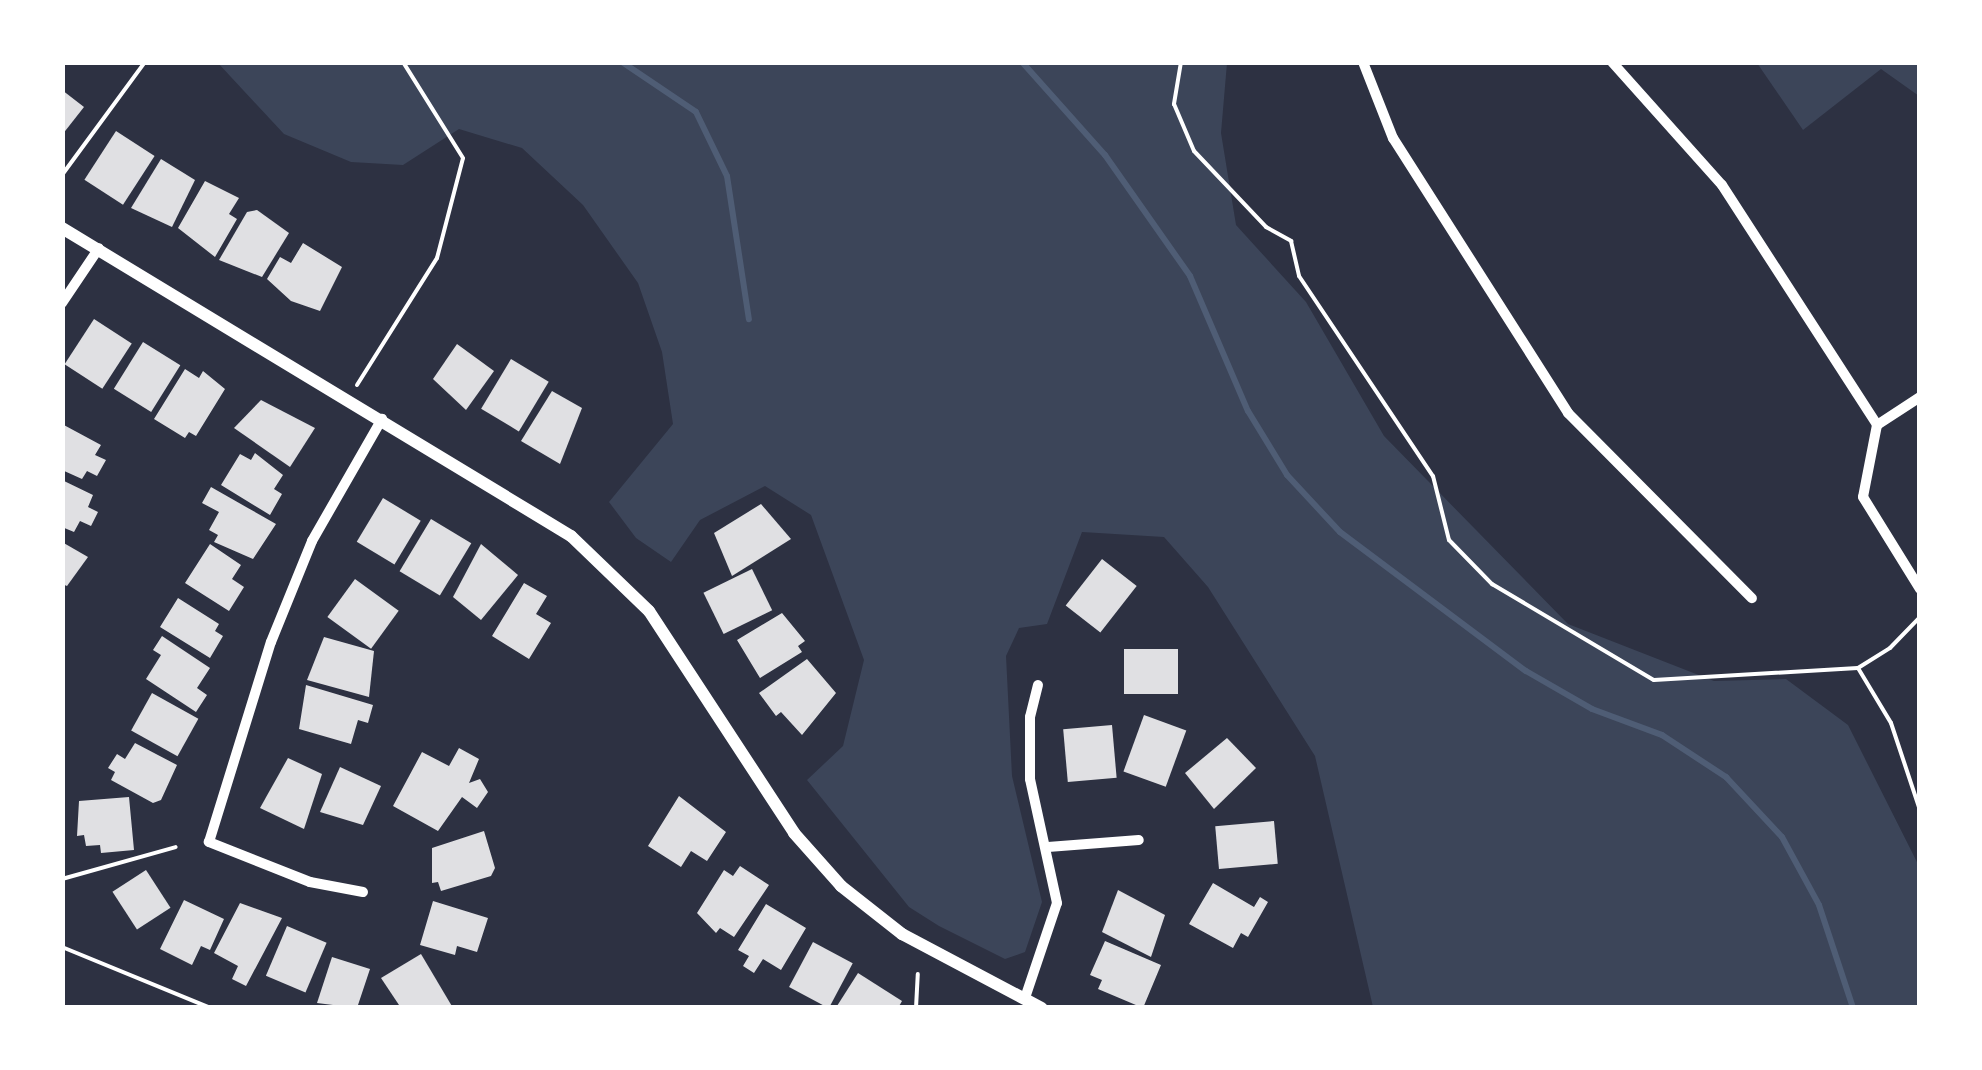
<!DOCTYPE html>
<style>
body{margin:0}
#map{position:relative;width:1982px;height:1070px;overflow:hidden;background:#2d3142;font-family:"Archivo Narrow",sans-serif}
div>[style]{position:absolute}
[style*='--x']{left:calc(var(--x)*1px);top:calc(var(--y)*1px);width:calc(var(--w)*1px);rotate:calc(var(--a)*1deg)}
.green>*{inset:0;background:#3c4559}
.stream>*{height:6px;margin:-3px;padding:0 3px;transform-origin:3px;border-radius:3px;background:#4f5d75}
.building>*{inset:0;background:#e0e0e3;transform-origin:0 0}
.path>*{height:4px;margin:-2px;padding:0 2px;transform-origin:2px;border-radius:2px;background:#fff}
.minor>*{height:10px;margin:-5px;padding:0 5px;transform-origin:5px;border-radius:5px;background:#fff}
.tertiary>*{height:12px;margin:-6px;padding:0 6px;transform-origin:6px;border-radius:6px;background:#fff}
span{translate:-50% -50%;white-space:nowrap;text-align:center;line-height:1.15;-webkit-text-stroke:10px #fff;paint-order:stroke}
.frame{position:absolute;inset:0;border:65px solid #fff;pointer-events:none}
</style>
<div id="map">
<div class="green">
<i style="clip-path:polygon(218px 63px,1227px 63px,1221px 133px,1236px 225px,1306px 302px,1384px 436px,1568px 624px,1714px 681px,1786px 679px,1848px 725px,1919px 866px,1919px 1007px,1373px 1007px,1315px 756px,1208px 587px,1164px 537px,1082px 532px,1047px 624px,1019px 628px,1006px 656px,1012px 776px,1042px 902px,1025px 952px,1005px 959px,939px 926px,909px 907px,807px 780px,843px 746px,864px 660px,811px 515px,765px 486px,700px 520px,671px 562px,636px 538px,609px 502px,673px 424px,662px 352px,638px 283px,583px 205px,522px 148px,459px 129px,403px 165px,351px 162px,284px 134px)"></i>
<i style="clip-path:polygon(1757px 63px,1919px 63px,1919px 96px,1881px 69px,1803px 130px)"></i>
</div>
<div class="stream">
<i style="--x:622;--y:62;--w:89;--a:34"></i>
<i style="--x:696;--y:112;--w:71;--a:64.2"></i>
<i style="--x:727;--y:176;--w:145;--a:81.3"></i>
<i style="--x:1022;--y:62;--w:125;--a:48.3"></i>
<i style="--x:1105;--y:155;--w:148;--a:54.9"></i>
<i style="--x:1190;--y:276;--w:147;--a:66.8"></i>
<i style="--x:1248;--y:411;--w:75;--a:58.6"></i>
<i style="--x:1287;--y:475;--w:78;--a:47.1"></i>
<i style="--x:1340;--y:532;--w:232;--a:36.8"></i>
<i style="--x:1526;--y:671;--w:76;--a:29.9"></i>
<i style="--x:1592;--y:709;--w:75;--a:20.4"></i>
<i style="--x:1662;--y:735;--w:77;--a:33.3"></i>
<i style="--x:1726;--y:777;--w:82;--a:47"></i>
<i style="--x:1782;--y:837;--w:77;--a:61.4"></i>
<i style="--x:1819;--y:905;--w:108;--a:71.7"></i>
</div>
<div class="building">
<i style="clip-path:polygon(62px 90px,84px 107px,62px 135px)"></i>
<i style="left:116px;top:131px;width:46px;height:58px;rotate:33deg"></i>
<i style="clip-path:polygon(161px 159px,195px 180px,172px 227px,131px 208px)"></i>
<i style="clip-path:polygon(205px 181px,239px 198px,229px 214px,237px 219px,215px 257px,178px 228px)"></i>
<i style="clip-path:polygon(257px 210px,289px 233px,262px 277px,219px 260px,247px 212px)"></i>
<i style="clip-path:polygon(303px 243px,342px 267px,320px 311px,291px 301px,267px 279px,280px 257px,291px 263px)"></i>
<i style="left:94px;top:319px;width:45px;height:54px;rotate:33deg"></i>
<i style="left:143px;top:342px;width:44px;height:55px;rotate:32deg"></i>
<i style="clip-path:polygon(457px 344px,494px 371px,466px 410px,433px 379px)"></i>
<i style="left:511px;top:359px;width:44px;height:58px;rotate:31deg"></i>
<i style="clip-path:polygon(185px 369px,199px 378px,203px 371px,225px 389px,196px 436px,189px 432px,185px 438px,154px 419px)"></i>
<i style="clip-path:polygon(552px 391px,582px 408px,560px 464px,521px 441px)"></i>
<i style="clip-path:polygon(261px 400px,315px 428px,290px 467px,234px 428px)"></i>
<i style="clip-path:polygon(62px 424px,101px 445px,95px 455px,106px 460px,97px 476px,87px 471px,82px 479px,62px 470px)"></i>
<i style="clip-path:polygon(255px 453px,283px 475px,274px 489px,282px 494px,270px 515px,221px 485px,240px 454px,251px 460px)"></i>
<i style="clip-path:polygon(62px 480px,93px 495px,88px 507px,98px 512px,91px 526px,80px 521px,74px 532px,62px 527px)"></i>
<i style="clip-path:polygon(211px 487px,276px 524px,253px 559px,214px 542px,218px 535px,209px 530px,219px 512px,202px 503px)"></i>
<i style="left:383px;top:498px;width:44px;height:51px;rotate:31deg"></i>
<i style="clip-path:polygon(761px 504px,791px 539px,732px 576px,714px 533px)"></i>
<i style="left:431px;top:519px;width:47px;height:61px;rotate:31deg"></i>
<i style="clip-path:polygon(62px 542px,88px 557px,67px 586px,62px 584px)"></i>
<i style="clip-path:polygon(210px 544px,241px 565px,232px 579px,244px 587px,229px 611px,185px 583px)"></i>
<i style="clip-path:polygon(481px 544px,518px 575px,481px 620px,453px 597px)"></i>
<i style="left:1102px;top:559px;width:44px;height:59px;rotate:38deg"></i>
<i style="left:752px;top:569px;width:46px;height:54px;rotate:64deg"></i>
<i style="left:355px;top:579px;width:54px;height:47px;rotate:36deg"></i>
<i style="clip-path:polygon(524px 583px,547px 596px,536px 614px,551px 623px,529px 659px,492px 636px)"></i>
<i style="clip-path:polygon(178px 598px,219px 624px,215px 631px,223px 636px,210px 658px,160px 627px)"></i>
<i style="clip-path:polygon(782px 613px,805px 641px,798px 646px,802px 652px,760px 678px,737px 640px)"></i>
<i style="clip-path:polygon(162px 636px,210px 668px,197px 688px,207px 695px,196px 712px,146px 679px,161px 655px,153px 650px)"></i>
<i style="clip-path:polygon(324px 637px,374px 651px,369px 697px,307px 680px)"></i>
<i style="left:1124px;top:649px;width:54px;height:45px"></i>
<i style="clip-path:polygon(807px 659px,836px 693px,802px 735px,781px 712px,776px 716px,759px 693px)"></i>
<i style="clip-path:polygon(306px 685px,373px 705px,368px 723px,358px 720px,351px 744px,299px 729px)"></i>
<i style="left:152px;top:693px;width:53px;height:43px;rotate:29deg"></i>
<i style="left:1144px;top:715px;width:45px;height:60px;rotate:20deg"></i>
<i style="left:1112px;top:725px;width:53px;height:49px;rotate:85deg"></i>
<i style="clip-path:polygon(1227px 738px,1256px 768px,1214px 809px,1185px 773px)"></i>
<i style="clip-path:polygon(135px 743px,177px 765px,161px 800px,153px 803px,111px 780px,115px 772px,108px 768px,117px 754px,125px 759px)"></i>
<i style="clip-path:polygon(459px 748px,479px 759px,469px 783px,480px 779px,488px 792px,477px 808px,462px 797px,438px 831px,393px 806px,422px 752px,449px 766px)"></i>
<i style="clip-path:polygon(288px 758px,322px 774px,304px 829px,260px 808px)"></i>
<i style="clip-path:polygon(340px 767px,381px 786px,363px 825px,320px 812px)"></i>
<i style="clip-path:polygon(679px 796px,726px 832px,707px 861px,691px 851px,681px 867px,648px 846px)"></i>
<i style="clip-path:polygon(129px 797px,134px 850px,101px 853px,100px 845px,86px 846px,84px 835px,77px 836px,79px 801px)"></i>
<i style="left:1274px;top:821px;width:43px;height:59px;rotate:85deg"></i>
<i style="clip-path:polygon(484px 831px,495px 868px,491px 876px,441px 891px,438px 882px,432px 883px,432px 848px)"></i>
<i style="clip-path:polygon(740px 866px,769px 885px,734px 937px,720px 928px,716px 933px,697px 913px,724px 870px,733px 876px)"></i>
<i style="left:146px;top:870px;width:45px;height:40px;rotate:57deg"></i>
<i style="clip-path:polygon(1213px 883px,1254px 907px,1260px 897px,1268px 902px,1248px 937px,1241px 933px,1233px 948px,1189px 924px)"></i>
<i style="clip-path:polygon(1118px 890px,1165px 915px,1151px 957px,1102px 932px)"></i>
<i style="clip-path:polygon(184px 900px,224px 919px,210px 950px,201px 946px,192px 965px,160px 949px)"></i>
<i style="clip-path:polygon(433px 901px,488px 918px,477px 952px,457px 946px,455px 955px,420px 945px)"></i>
<i style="clip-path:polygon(240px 903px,282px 918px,246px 986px,232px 979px,238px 966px,214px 953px)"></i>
<i style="clip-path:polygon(766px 904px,806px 928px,781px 970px,763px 959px,754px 973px,743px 966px,749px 956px,738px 950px)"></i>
<i style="left:287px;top:926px;width:43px;height:54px;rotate:23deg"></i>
<i style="clip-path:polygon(1105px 941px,1161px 965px,1143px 1008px,1098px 989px,1102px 980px,1090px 975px)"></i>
<i style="left:813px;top:942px;width:45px;height:51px;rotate:28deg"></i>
<i style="clip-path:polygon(421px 954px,453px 1008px,401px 1008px,381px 978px)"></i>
<i style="clip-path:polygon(332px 957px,370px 969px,357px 1008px,317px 1003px)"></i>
<i style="clip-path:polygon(858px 973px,902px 1001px,898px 1008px,837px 1006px)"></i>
</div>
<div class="path">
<i style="--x:1181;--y:62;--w:43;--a:99.5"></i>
<i style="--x:1174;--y:104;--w:51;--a:66.9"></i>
<i style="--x:1194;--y:151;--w:105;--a:46.5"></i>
<i style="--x:1266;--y:227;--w:29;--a:29"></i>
<i style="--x:1291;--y:241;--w:36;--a:77"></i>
<i style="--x:1299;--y:276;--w:241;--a:56.2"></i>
<i style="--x:1433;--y:476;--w:66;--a:76"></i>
<i style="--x:1449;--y:540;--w:62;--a:45.7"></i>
<i style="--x:1492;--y:584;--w:188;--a:30.7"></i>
<i style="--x:1654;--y:680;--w:204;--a:-3.4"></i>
<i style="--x:1858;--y:668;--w:64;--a:59"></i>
<i style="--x:1891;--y:723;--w:92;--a:71.6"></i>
<i style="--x:62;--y:175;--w:140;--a:-53.7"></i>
<i style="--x:357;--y:385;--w:150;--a:-57.8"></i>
<i style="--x:437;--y:258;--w:103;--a:-75.4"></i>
<i style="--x:463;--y:158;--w:113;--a:-122"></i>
<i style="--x:1858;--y:668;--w:38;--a:-32"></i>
<i style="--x:1890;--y:648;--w:43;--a:-45.9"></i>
<i style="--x:62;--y:879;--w:118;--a:-15.7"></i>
<i style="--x:62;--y:947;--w:161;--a:22.3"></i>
<i style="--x:916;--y:1008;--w:34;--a:-87"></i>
</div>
<div class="minor">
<i style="--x:1363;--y:62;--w:82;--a:68.5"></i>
<i style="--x:1393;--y:138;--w:326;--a:57.5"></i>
<i style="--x:1568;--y:413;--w:261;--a:45.2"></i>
<i style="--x:1612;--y:62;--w:165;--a:48.2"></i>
<i style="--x:1722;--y:185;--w:286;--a:57.1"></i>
<i style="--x:62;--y:303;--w:66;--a:-56.1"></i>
<i style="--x:1920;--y:397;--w:51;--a:146.9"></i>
<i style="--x:1877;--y:425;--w:73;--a:101"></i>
<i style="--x:1863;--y:497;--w:108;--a:58.2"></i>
<i style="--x:1048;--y:847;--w:91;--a:-4.4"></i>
<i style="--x:363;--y:892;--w:54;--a:-169.3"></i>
<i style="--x:310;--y:882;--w:109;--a:-158.4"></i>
<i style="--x:209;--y:842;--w:209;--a:-72.8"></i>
<i style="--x:271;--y:642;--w:109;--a:-67.9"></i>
<i style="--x:312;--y:541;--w:141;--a:-60.2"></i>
<i style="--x:1025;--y:998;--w:100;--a:-71.4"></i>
<i style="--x:1057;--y:903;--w:127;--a:-102.3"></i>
<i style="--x:1030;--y:779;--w:62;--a:-90"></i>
<i style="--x:1030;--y:717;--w:33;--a:-76"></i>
</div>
<div class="tertiary">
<i style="--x:62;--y:228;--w:595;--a:31.18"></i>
<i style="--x:571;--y:536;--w:108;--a:43.9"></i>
<i style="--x:649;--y:611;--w:265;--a:56.8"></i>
<i style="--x:794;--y:833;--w:71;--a:48.4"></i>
<i style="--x:841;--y:886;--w:78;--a:38.2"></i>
<i style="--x:902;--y:934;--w:158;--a:27.9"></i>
</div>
<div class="frame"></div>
</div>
